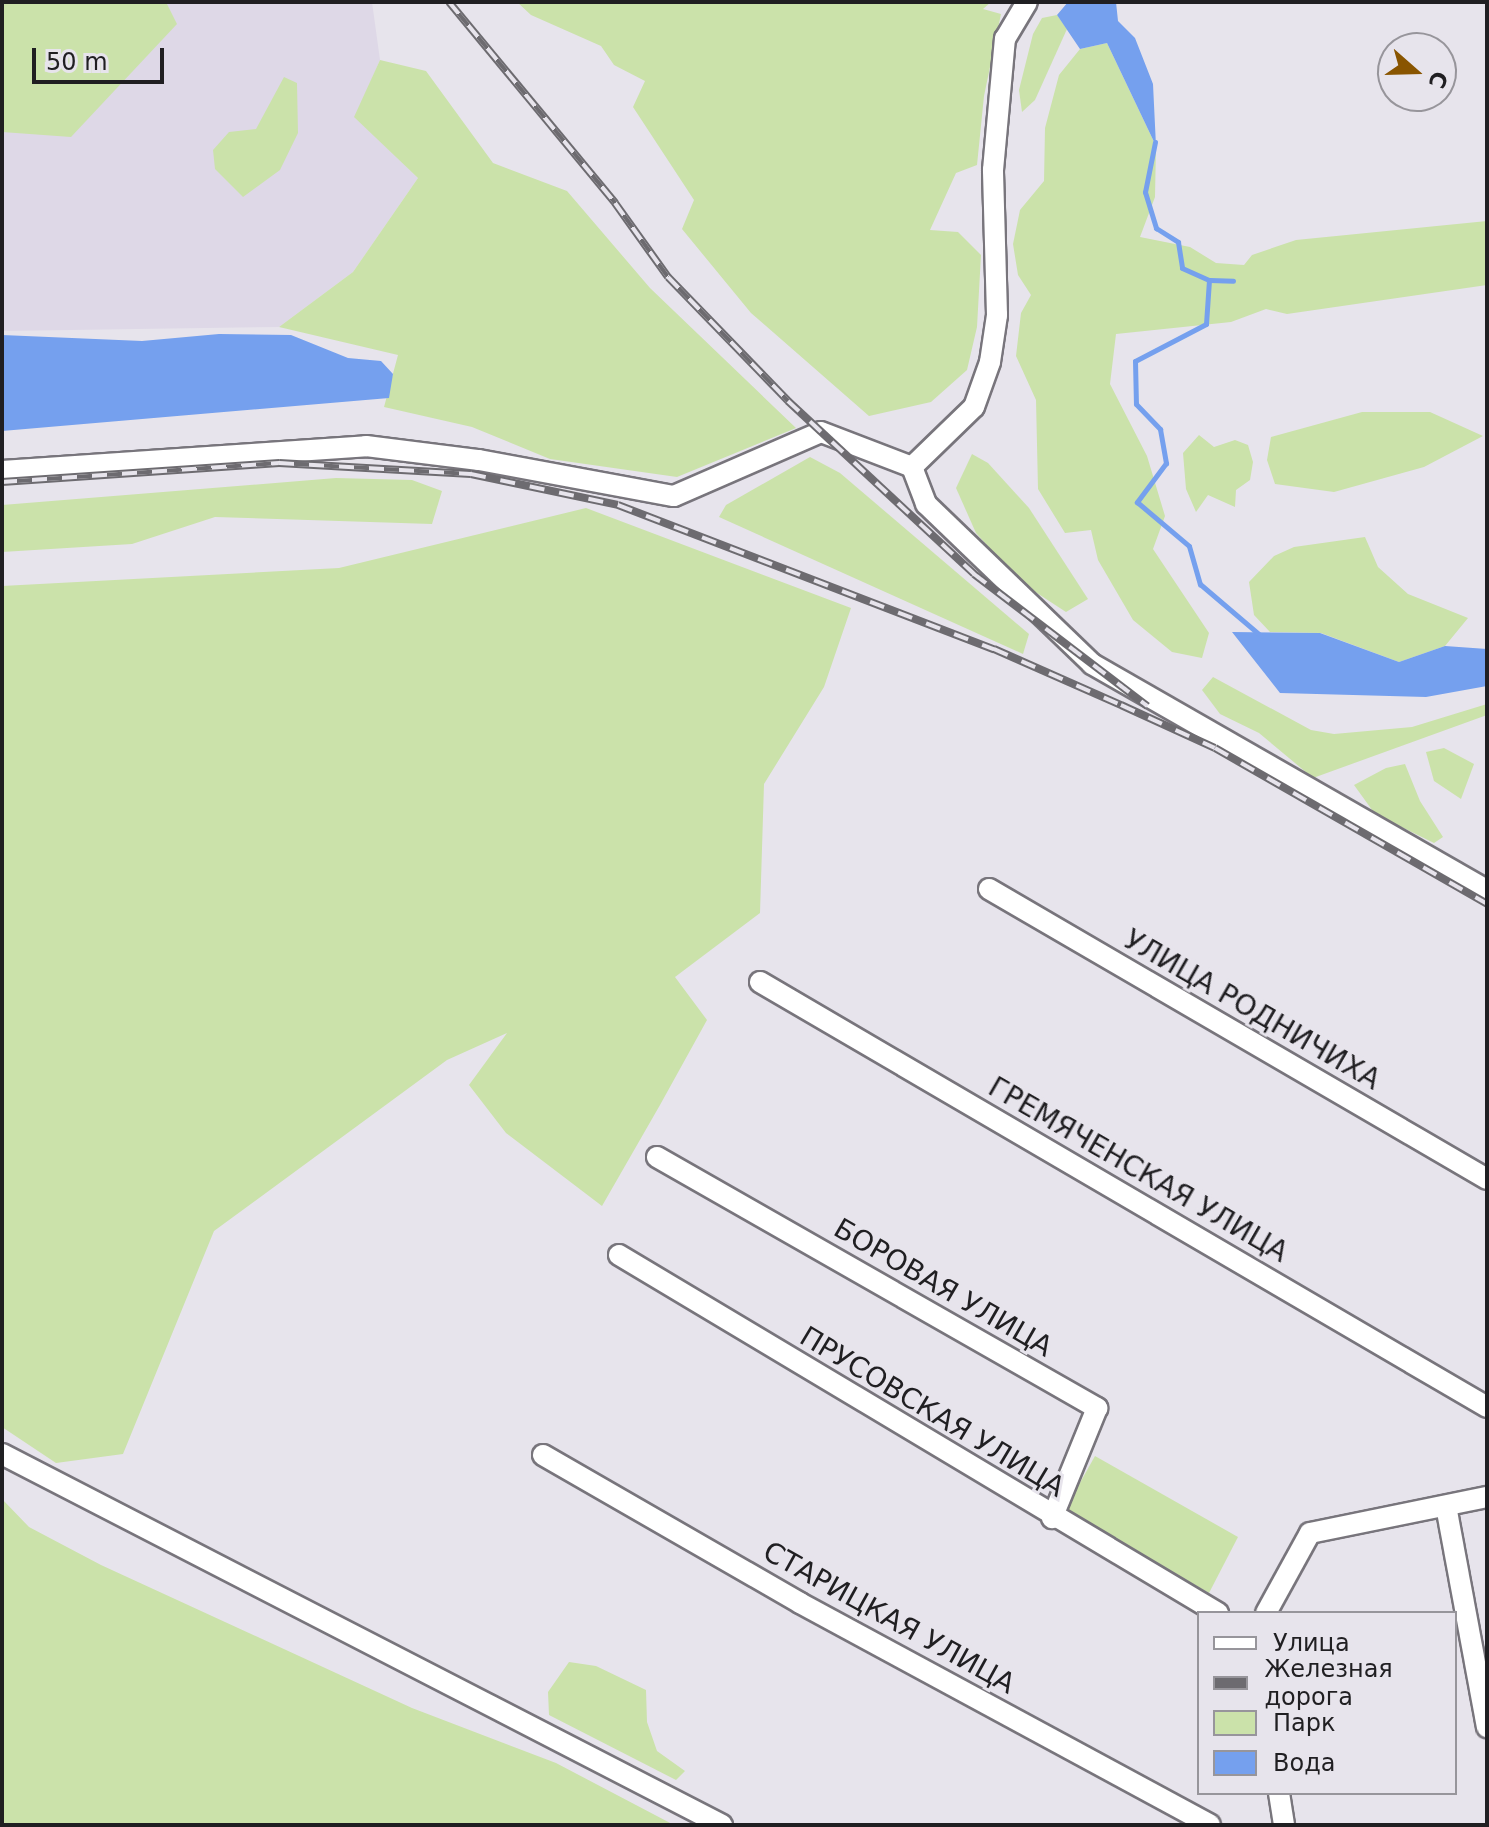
<!DOCTYPE html>
<meta charset="utf-8">
<style>
body{margin:0}
#map{position:relative;width:1489px;height:1827px;overflow:hidden;background:#e7e4ec;font-family:"DejaVu Sans",sans-serif}
div>[style]{position:absolute}
[style*='--x']{left:calc(var(--x)*1px);top:calc(var(--y)*1px);width:calc(var(--w)*1px);rotate:calc(var(--a)*1deg)}
.built>*{inset:0;background:#ded8e7}
.green>*{inset:0;background:#cbe2aa}
.water>*{inset:0;background:#75a0ee}
.stream>*{height:5px;margin:-2.5px;padding:0 2.5px;transform-origin:2.5px;border-radius:2.5px;background:#75a0ee}
.roads{filter:drop-shadow(2px 0 #78757c) drop-shadow(-2px 0 #78757c) drop-shadow(0 2px #78757c) drop-shadow(0 -2px #78757c)}
.street>*{height:20px;margin:-10px;padding:0 10px;transform-origin:10px;border-radius:10px;background:#fff}
.rail>*{height:8px;margin-top:-4px;transform-origin:0;background:repeating-linear-gradient(90deg,#e7e4ec 0 15px,#6d6b70 0 30px);box-sizing:border-box;border-block:2px solid #6d6b70}
span{translate:-50% -50%;white-space:nowrap;text-align:center;line-height:1.15;-webkit-text-stroke:6px #e7e4ec;paint-order:stroke}
.street-label{font-size:28px;color:#201f22}
.frame{position:absolute;inset:0;border:4px solid #201f22;pointer-events:none}
.legend{position:absolute;left:1197px;top:1611px;width:260px;height:184px;box-sizing:border-box;background:#e7e4ec;border:2px solid #97959b;margin:0;padding:10px 14px;list-style:none;font-size:24px;color:#201f22}
.legend li{display:flex;align-items:center;gap:16px;height:40px}
.legend b{width:40px;border:2px solid #97959b}
.north{position:absolute;left:1377px;top:32px;width:80px;height:80px;box-sizing:border-box;background:#e7e4ec;border:2px solid #97959b;border-radius:50%;rotate:110deg;font-size:22px;font-weight:700;line-height:32px;text-align:center;color:#201f22}
.north::after{content:'';display:block;margin:auto;width:28px;height:36px;background:#895500;clip-path:polygon(50% 0,100% 100%,50% 72%,0 100%)}
.scale{position:absolute;left:32px;top:48px;width:132px;height:36px;box-sizing:border-box;border:4px solid #201f22;border-top:0;padding-left:10px;font-size:24px;line-height:28px;white-space:nowrap;color:#201f22;-webkit-text-stroke:6px #e7e4ec;paint-order:stroke}
</style>
<div id="map">
<div class="built">
<i style="clip-path:polygon(2px 2px,372px 2px,380px 60px,355px 117px,418px 178px,353px 272px,279px 327px,2px 331px)"></i>
</div>
<div class="green">
<i style="clip-path:polygon(2px 2px,166px 2px,177px 24px,71px 137px,2px 132px)"></i>
<i style="clip-path:polygon(517px 2px,991px 2px,983px 9px,1001px 14px,984px 96px,977px 165px,956px 173px,930px 230px,958px 232px,981px 255px,977px 327px,967px 370px,931px 402px,869px 416px,751px 313px,682px 229px,694px 200px,633px 107px,645px 81px,614px 65px,601px 46px,531px 15px)"></i>
<i style="clip-path:polygon(1057px 15px,1067px 29px,1035px 100px,1022px 112px,1019px 90px,1033px 34px,1042px 18px)"></i>
<i style="clip-path:polygon(1107px 43px,1156px 146px,1155px 197px,1140px 237px,1190px 247px,1216px 263px,1244px 265px,1252px 255px,1296px 240px,1487px 221px,1487px 285px,1287px 314px,1266px 309px,1231px 322px,1116px 334px,1110px 384px,1147px 456px,1165px 516px,1153px 549px,1209px 633px,1202px 658px,1172px 652px,1133px 620px,1098px 560px,1091px 530px,1065px 533px,1038px 489px,1036px 400px,1016px 356px,1021px 313px,1031px 295px,1018px 275px,1013px 244px,1020px 210px,1044px 181px,1045px 128px,1059px 75px,1080px 49px)"></i>
<i style="clip-path:polygon(380px 60px,426px 71px,493px 163px,567px 191px,650px 288px,796px 428px,677px 477px,550px 459px,472px 427px,384px 407px,398px 355px,279px 327px,353px 272px,418px 178px,354px 117px)"></i>
<i style="clip-path:polygon(284px 77px,297px 83px,298px 133px,280px 170px,243px 197px,215px 169px,213px 150px,229px 132px,256px 129px)"></i>
<i style="clip-path:polygon(1362px 412px,1430px 412px,1483px 436px,1424px 467px,1334px 492px,1275px 484px,1267px 460px,1271px 437px)"></i>
<i style="clip-path:polygon(1199px 435px,1214px 447px,1235px 440px,1248px 445px,1253px 462px,1250px 480px,1236px 490px,1235px 507px,1208px 495px,1196px 512px,1186px 489px,1183px 453px)"></i>
<i style="clip-path:polygon(972px 454px,988px 463px,1029px 508px,1088px 599px,1066px 612px,1020px 582px,976px 533px,956px 488px)"></i>
<i style="clip-path:polygon(810px 457px,840px 473px,1029px 634px,1023px 654px,719px 517px,726px 505px)"></i>
<i style="clip-path:polygon(336px 478px,412px 480px,442px 491px,432px 524px,215px 517px,132px 544px,2px 552px,2px 505px)"></i>
<i style="clip-path:polygon(586px 508px,851px 608px,824px 687px,764px 784px,760px 913px,675px 977px,707px 1020px,660px 1105px,602px 1206px,506px 1133px,469px 1085px,507px 1033px,447px 1060px,214px 1231px,123px 1454px,56px 1463px,2px 1427px,2px 586px,339px 568px)"></i>
<i style="clip-path:polygon(1365px 537px,1378px 567px,1408px 594px,1468px 618px,1445px 646px,1399px 662px,1321px 633px,1270px 632px,1254px 615px,1249px 582px,1274px 556px,1294px 547px)"></i>
<i style="clip-path:polygon(1213px 677px,1311px 730px,1334px 734px,1412px 727px,1487px 704px,1487px 715px,1313px 778px,1259px 733px,1220px 714px,1202px 690px)"></i>
<i style="clip-path:polygon(1444px 748px,1474px 764px,1461px 799px,1434px 781px,1426px 752px)"></i>
<i style="clip-path:polygon(1405px 764px,1420px 801px,1443px 837px,1434px 843px,1375px 814px,1354px 785px,1386px 768px)"></i>
<i style="clip-path:polygon(1095px 1456px,1238px 1537px,1209px 1593px,1069px 1513px,1067px 1506px)"></i>
<i style="clip-path:polygon(2px 1499px,29px 1527px,101px 1565px,412px 1708px,556px 1763px,674px 1825px,2px 1825px)"></i>
<i style="clip-path:polygon(569px 1662px,596px 1666px,646px 1690px,647px 1722px,657px 1751px,685px 1771px,676px 1780px,549px 1715px,548px 1692px)"></i>
</div>
<div class="water">
<i style="clip-path:polygon(1068px 2px,1116px 2px,1118px 21px,1135px 38px,1153px 84px,1156px 146px,1107px 43px,1080px 49px,1057px 15px)"></i>
<i style="clip-path:polygon(219px 334px,291px 335px,348px 358px,381px 361px,393px 374px,389px 398px,2px 431px,2px 335px,142px 341px)"></i>
<i style="clip-path:polygon(1232px 632px,1320px 633px,1399px 662px,1445px 646px,1487px 649px,1487px 686px,1426px 697px,1280px 693px)"></i>
</div>
<div class="stream">
<i style="--x:1155;--y:142;--w:51;--a:101.3"></i>
<i style="--x:1145;--y:192;--w:38;--a:73"></i>
<i style="--x:1156;--y:228;--w:26;--a:32"></i>
<i style="--x:1178;--y:242;--w:26;--a:81"></i>
<i style="--x:1182;--y:268;--w:30;--a:24"></i>
<i style="--x:1209;--y:280;--w:44;--a:93.9"></i>
<i style="--x:1206;--y:324;--w:80;--a:152.5"></i>
<i style="--x:1135;--y:361;--w:43;--a:88.7"></i>
<i style="--x:1136;--y:404;--w:35;--a:46"></i>
<i style="--x:1160;--y:429;--w:35;--a:80"></i>
<i style="--x:1166;--y:463;--w:49;--a:126.6"></i>
<i style="--x:1137;--y:502;--w:68;--a:40.2"></i>
<i style="--x:1189;--y:546;--w:40;--a:74"></i>
<i style="--x:1200;--y:584;--w:80;--a:40.4"></i>
<i style="--x:1210;--y:280;--w:23;--a:2"></i>
</div>
<div class="roads">
<div class="street">
<i style="--x:912;--y:467;--w:86;--a:-44.1"></i>
<i style="--x:974;--y:407;--w:48;--a:-70.4"></i>
<i style="--x:990;--y:362;--w:48;--a:-81.5"></i>
<i style="--x:997;--y:315;--w:145;--a:-91.6"></i>
<i style="--x:993;--y:170;--w:132;--a:-84.8"></i>
<i style="--x:1005;--y:39;--w:43;--a:-59.3"></i>
<i style="--x:2;--y:471;--w:365;--a:-3.9"></i>
<i style="--x:366;--y:446;--w:114;--a:7.1"></i>
<i style="--x:479;--y:460;--w:198;--a:10.5"></i>
<i style="--x:674;--y:496;--w:160;--a:-23.5"></i>
<i style="--x:821;--y:432;--w:97;--a:21"></i>
<i style="--x:912;--y:467;--w:40;--a:69"></i>
<i style="--x:926;--y:504;--w:231;--a:43.9"></i>
<i style="--x:1092;--y:664;--w:455;--a:29.8"></i>
<i style="--x:989;--y:889;--w:576;--a:30.21"></i>
<i style="--x:760;--y:982;--w:842;--a:30.31"></i>
<i style="--x:657;--y:1157;--w:507;--a:29.7"></i>
<i style="--x:1097;--y:1408;--w:119;--a:112.2"></i>
<i style="--x:619;--y:1255;--w:698;--a:30.87"></i>
<i style="--x:2;--y:1454;--w:810;--a:27.26"></i>
<i style="--x:543;--y:1455;--w:297;--a:29.9"></i>
<i style="--x:800;--y:1603;--w:466;--a:28.4"></i>
<i style="--x:1446;--y:1506;--w:225;--a:79.5"></i>
<i style="--x:1266;--y:1613;--w:91;--a:-61.2"></i>
<i style="--x:1310;--y:1533;--w:181;--a:-11.5"></i>
<i style="--x:1279;--y:1793;--w:32;--a:81"></i>
</div>
</div>
<div class="rail">
<i style="--x:449;--y:2;--w:261;--a:50.4"></i>
<i style="--x:615;--y:203;--w:91;--a:54.4"></i>
<i style="--x:668;--y:277;--w:173;--a:45.9"></i>
<i style="--x:788;--y:401;--w:254;--a:42.9"></i>
<i style="--x:974;--y:574;--w:218;--a:37.3"></i>
<i style="--x:2;--y:482;--w:278;--a:-3.9"></i>
<i style="--x:279;--y:463;--w:192;--a:3.3"></i>
<i style="--x:471;--y:474;--w:150;--a:11.9"></i>
<i style="--x:618;--y:505;--w:403;--a:21"></i>
<i style="--x:994;--y:649;--w:139;--a:23.8"></i>
<i style="--x:1121;--y:705;--w:103;--a:24.6"></i>
<i style="--x:1215;--y:748;--w:314;--a:29.8"></i>
</div>
<div class="street-label">
<span style="left:1252px;top:1010px;rotate:30deg">УЛИЦА РОДНИЧИХА</span>
<span style="left:1138px;top:1170px;rotate:30deg">ГРЕМЯЧЕНСКАЯ УЛИЦА</span>
<span style="left:943px;top:1288px;rotate:30deg">БОРОВАЯ УЛИЦА</span>
<span style="left:932px;top:1412px;rotate:31deg">ПРУСОВСКАЯ УЛИЦА</span>
<span style="left:889px;top:1618px;rotate:29deg">СТАРИЦКАЯ УЛИЦА</span>
</div>
<div class="frame"></div>
<ul class="legend">
<li><b style="height:10px;background:#fff"></b>Улица</li>
<li><b style="height:10px;background:#6d6b70"></b>Железная дорога</li>
<li><b style="height:22px;background:#cbe2aa"></b>Парк</li>
<li><b style="height:22px;background:#75a0ee"></b>Вода</li>
</ul>
<div class="north">С</div>
<div class="scale">50 m</div>
</div>
